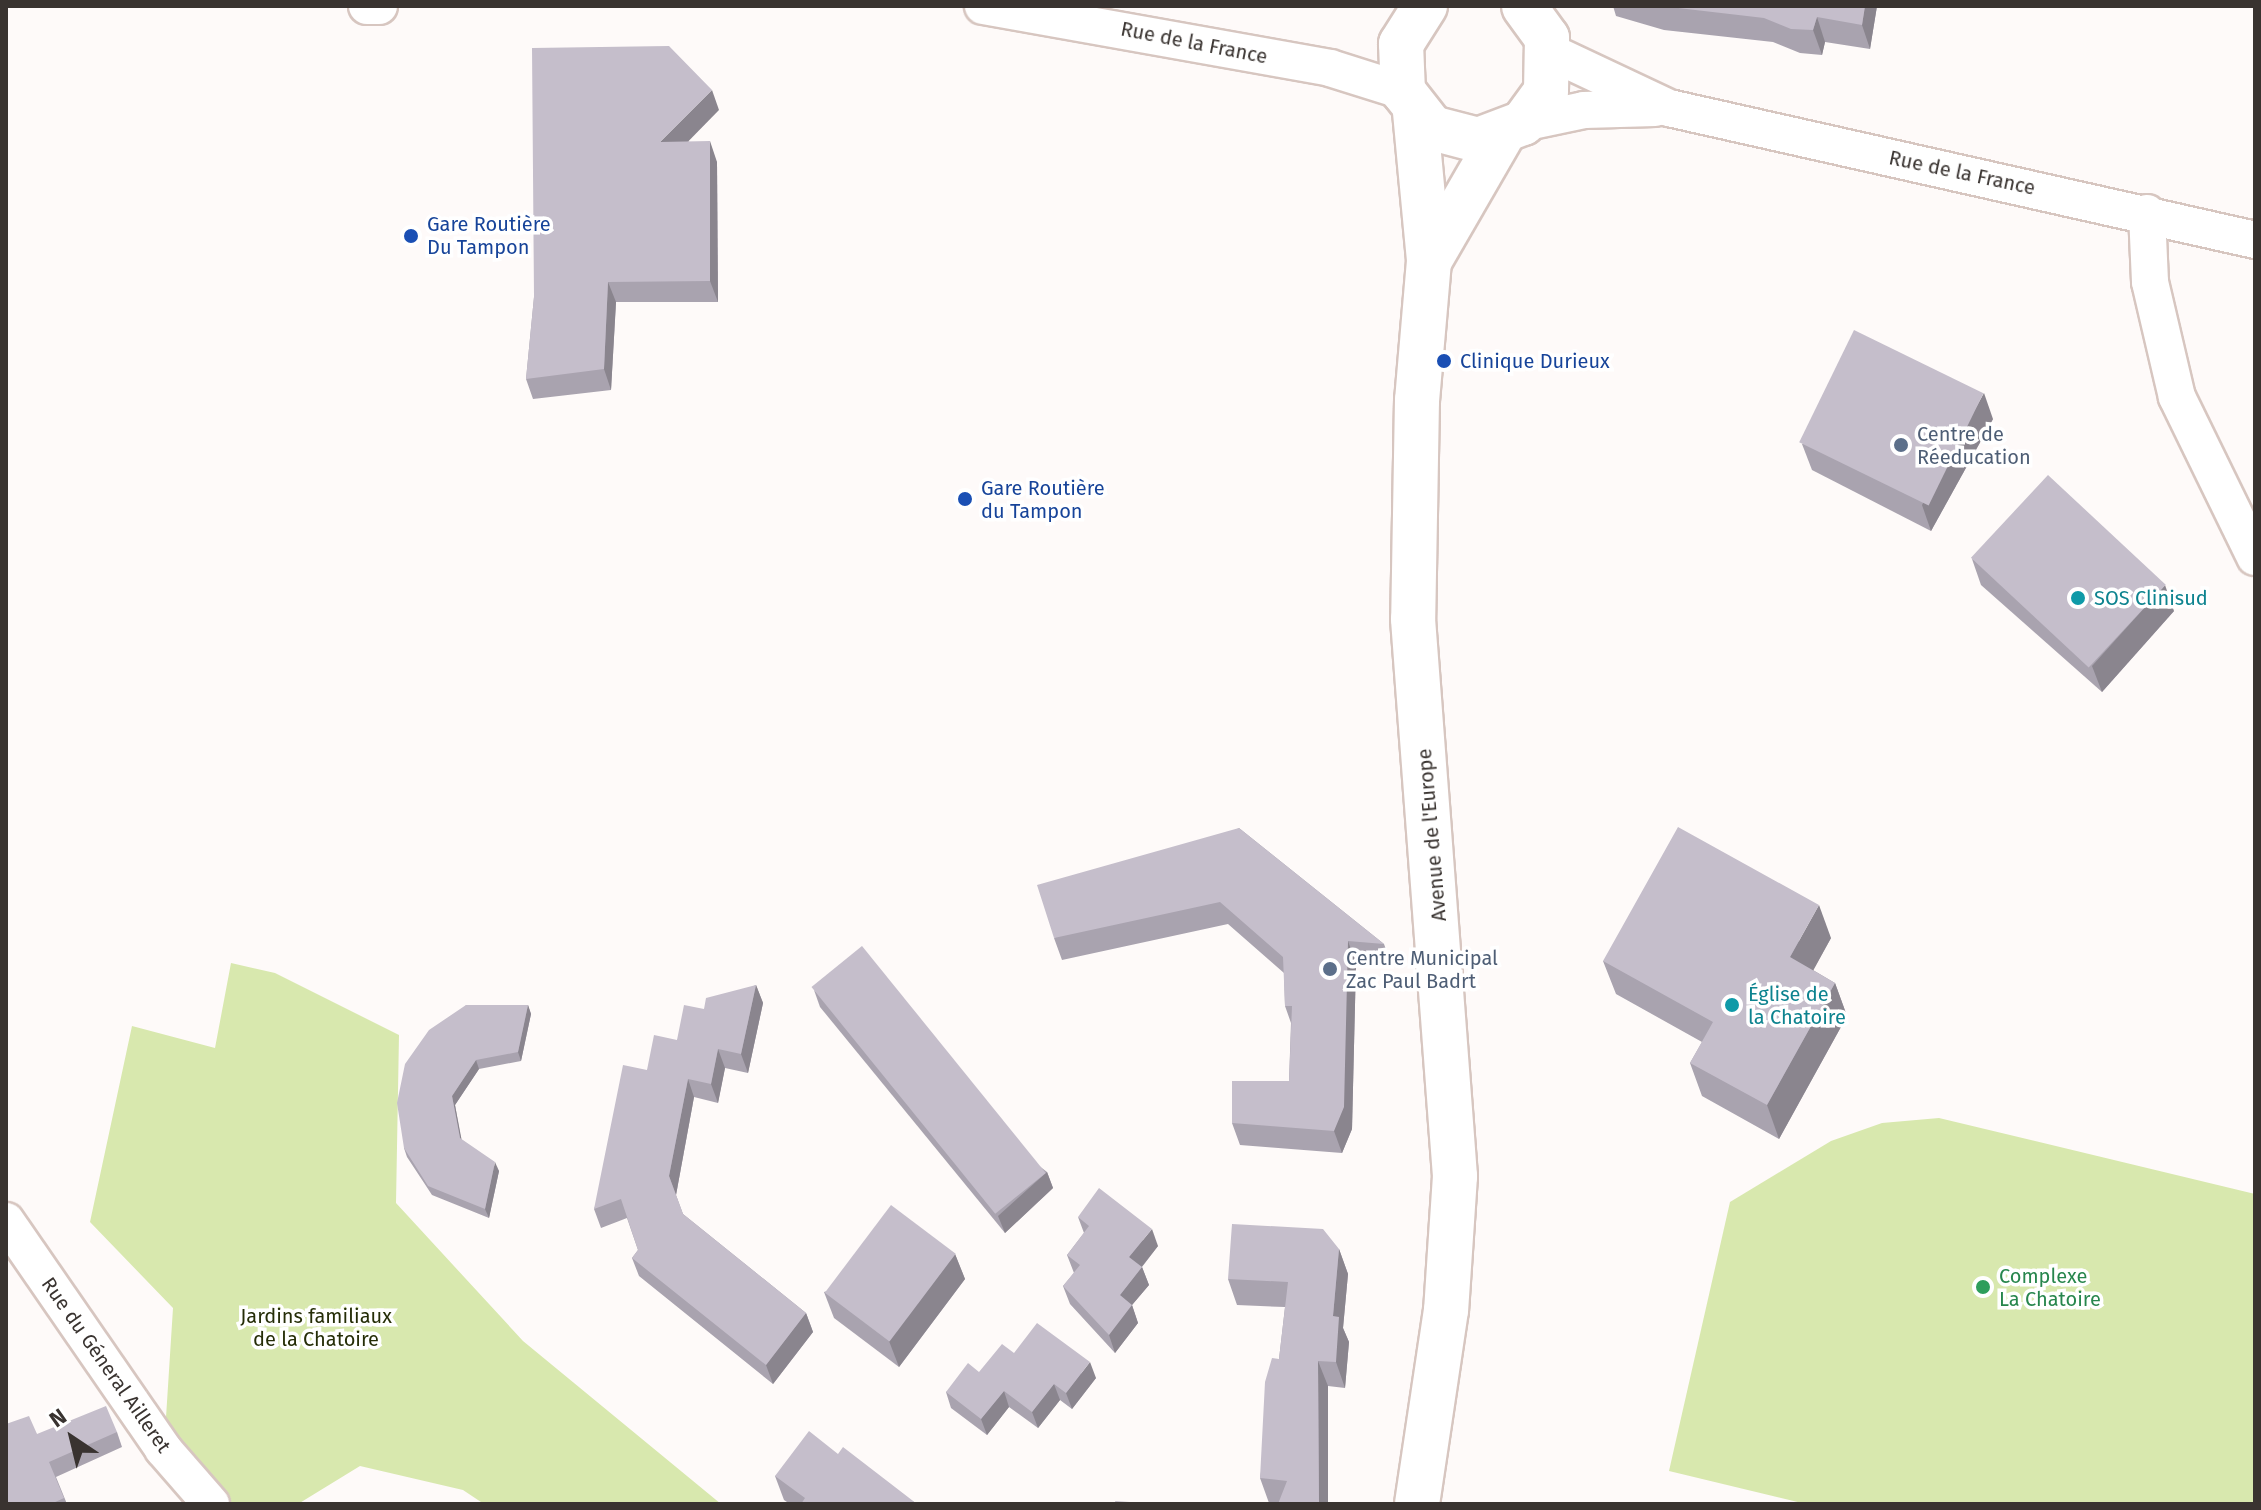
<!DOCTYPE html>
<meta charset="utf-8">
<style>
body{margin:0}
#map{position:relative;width:2261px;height:1510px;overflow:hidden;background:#fefaf9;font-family:"Fira Sans",sans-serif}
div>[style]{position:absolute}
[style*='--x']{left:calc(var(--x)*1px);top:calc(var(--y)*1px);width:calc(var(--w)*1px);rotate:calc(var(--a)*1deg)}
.green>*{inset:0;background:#d8e8ae}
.roads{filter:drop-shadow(2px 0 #d7c6c0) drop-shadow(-2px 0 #d7c6c0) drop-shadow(0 2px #d7c6c0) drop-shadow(0 -2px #d7c6c0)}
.minor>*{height:36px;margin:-18px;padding:0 18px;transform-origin:18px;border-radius:18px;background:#fff}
.tertiary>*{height:44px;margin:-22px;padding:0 22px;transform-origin:22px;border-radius:22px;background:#fff}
.wall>*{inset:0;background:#a9a3af}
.shaded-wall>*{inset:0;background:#8a858e}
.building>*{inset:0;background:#c5becb;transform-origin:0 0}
.dots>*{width:22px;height:22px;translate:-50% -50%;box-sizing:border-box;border:4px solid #fff;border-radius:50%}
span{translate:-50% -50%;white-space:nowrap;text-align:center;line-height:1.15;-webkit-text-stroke:7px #fff;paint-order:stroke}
.street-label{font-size:20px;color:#393330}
.transit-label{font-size:20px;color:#164399}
.left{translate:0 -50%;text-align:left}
.service-label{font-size:20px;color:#4e5e75}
.culture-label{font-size:20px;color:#0d838f}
.leisure-label{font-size:20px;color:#27864d}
.park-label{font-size:20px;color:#252d07}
.frame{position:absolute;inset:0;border:8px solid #393330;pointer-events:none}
.north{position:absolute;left:32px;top:1398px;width:80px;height:80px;-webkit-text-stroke:6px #fff;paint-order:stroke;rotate:325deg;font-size:22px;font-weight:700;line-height:32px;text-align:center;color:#393330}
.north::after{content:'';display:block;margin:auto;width:28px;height:36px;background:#393330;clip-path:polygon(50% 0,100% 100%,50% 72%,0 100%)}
</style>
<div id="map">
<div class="green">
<i style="clip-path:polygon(231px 963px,275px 973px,399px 1035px,396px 1203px,523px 1341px,721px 1504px,484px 1504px,463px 1490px,360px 1466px,298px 1504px,227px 1504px,165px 1433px,173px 1308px,90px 1222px,132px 1026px,215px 1048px)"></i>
<i style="clip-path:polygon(1939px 1118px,2255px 1194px,2255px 1504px,1806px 1504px,1669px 1471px,1730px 1202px,1831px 1141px,1882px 1123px)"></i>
</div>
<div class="roads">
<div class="minor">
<i style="--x:367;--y:6;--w:12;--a:0"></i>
<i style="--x:983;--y:6;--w:352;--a:10.1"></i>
<i style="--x:1330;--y:68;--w:77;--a:17.5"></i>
<i style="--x:1550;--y:52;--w:132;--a:25.2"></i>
<i style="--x:1669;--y:108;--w:601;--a:12.69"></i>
<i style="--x:1523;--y:123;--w:62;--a:-12"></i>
<i style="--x:1584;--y:110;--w:71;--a:-1.6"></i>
<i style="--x:2147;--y:213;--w:69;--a:87.5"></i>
<i style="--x:2150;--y:282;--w:118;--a:76.8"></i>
<i style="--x:2177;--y:397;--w:178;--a:64"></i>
<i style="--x:6;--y:1221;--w:277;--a:55.4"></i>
<i style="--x:163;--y:1449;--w:73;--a:48.9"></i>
</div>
<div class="tertiary">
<i style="--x:1425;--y:6;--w:45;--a:122.3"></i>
<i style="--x:1401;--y:44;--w:47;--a:87.6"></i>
<i style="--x:1403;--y:91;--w:47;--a:51.9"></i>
<i style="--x:1432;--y:128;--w:48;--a:14.6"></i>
<i style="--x:1478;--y:140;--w:48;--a:-20.7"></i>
<i style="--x:1523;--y:123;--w:39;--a:-54"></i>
<i style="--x:1546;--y:91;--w:53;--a:-88.9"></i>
<i style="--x:1547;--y:38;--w:39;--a:-126"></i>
<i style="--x:1415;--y:112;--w:150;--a:84.6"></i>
<i style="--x:1429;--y:261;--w:140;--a:94.9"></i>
<i style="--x:1417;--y:400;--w:219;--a:91"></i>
<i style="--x:1413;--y:619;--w:559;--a:85.69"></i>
<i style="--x:1455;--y:1176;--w:134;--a:93.8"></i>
<i style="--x:1446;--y:1310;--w:196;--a:98.5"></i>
<i style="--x:1431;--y:258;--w:142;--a:-60"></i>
</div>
</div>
<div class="wall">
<i style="clip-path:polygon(1613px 6px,1877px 6px,1870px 49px,1825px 42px,1822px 55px,1800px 53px,1773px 42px,1664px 30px,1616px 16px)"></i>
<i style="clip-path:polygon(719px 110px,688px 141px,717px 162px,718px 302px,616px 302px,611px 390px,533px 399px,526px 379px,534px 297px)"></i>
<i style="clip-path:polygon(1993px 419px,1931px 531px,1812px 470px,1802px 444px)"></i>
<i style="clip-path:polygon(1972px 559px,2174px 611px,2102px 692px,1981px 585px)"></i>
<i style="clip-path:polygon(1239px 828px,1384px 944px,1392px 966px,1356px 963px,1352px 1129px,1342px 1153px,1240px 1145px,1232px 1123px,1289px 1081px,1291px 1023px,1285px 1006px,1284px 973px,1228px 924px,1062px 960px,1054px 938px)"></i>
<i style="clip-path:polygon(1831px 938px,1813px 970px,1835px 983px,1847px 1016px,1779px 1139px,1702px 1096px,1690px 1063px,1702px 1042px,1616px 994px,1603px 961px)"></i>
<i style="clip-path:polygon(756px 985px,763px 1003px,748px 1073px,725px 1068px,718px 1103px,694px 1097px,676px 1195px,683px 1214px,806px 1313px,813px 1332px,773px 1384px,639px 1276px,632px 1258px,638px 1250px,627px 1218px,601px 1228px,594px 1209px,647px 1070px,677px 1040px,704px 1009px)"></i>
<i style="clip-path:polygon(814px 990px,1047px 1172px,1053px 1188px,1005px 1233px,820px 1007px)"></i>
<i style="clip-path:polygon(466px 1005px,528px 1005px,531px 1014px,521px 1061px,479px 1069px,455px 1105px,461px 1139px,499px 1171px,489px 1218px,432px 1195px,407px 1157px,404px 1148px)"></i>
<i style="clip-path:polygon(1078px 1217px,1158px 1246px,1142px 1267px,1149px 1285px,1132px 1305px,1138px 1323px,1115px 1353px,1070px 1304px,1063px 1286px,1074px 1273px,1067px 1255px,1084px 1233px)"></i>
<i style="clip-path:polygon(1339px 1249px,1348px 1274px,1343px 1328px,1349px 1342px,1345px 1388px,1328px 1386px,1328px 1504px,1269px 1503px,1260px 1478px,1279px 1359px,1285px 1307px,1237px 1305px,1228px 1279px)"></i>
<i style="clip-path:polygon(955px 1254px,965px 1279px,899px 1367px,834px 1318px,824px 1292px)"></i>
<i style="clip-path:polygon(1014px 1353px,1096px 1378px,1072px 1409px,1060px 1400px,1038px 1428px,1009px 1407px,987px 1435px,951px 1408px,946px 1392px)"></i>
<i style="clip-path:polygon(6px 1424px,37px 1434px,117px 1432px,122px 1447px,56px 1477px,67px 1504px,7px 1504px,6px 1501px)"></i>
<i style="clip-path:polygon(838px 1454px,917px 1504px,790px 1504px,784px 1500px,775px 1476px)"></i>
</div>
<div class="shaded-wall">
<i style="clip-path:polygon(1865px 6px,1877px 6px,1870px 49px,1862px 25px)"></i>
<i style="clip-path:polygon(1817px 17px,1825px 42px,1822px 55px,1813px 30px)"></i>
<i style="clip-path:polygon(712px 90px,719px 110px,668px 162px,660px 142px)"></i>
<i style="clip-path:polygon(710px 141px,717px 162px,718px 302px,710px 281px)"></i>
<i style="clip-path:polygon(608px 282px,616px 302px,611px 390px,604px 369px)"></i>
<i style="clip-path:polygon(1984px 393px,1993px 419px,1931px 531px,1922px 505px)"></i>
<i style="clip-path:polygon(2165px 585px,2174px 611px,2102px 692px,2092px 666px)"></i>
<i style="clip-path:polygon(1819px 905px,1831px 938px,1802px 991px,1790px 957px)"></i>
<i style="clip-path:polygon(1348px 941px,1356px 963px,1352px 1129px,1342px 1153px,1334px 1131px)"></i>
<i style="clip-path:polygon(1835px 983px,1847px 1016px,1779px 1139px,1767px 1105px)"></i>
<i style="clip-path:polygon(756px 985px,763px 1003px,748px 1073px,741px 1054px)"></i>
<i style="clip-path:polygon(528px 1005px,531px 1014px,521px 1061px,518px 1052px)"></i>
<i style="clip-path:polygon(718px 1049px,725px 1068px,718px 1103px,711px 1084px)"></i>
<i style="clip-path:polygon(476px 1060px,479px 1069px,455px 1105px,463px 1147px,460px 1138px,452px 1096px)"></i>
<i style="clip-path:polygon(688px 1079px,694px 1097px,676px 1195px,669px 1176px)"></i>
<i style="clip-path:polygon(495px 1162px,499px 1171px,489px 1218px,485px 1209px)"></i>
<i style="clip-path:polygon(1047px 1172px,1053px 1188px,1005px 1233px,998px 1216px)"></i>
<i style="clip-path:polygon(1152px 1229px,1158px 1246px,1136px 1274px,1129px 1257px)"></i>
<i style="clip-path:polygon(1339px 1249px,1348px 1274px,1343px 1328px,1349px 1342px,1345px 1388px,1336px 1362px,1333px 1316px)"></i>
<i style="clip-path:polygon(955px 1254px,965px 1279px,899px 1367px,889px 1341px)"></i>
<i style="clip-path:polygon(1142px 1267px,1149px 1285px,1132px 1305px,1138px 1323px,1115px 1353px,1109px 1335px,1120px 1295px)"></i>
<i style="clip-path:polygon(806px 1313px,813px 1332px,773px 1384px,766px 1365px)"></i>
<i style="clip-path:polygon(1318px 1361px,1328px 1386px,1328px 1504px,1319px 1504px)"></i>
<i style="clip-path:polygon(1090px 1362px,1096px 1378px,1072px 1409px,1066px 1393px)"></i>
<i style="clip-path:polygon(1054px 1384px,1060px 1400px,1038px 1428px,1032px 1412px)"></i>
<i style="clip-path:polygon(1004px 1391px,1009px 1407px,987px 1435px,981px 1419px)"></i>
</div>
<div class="building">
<i style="clip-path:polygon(1661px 6px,1865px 6px,1862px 25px,1817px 17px,1813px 30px,1791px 29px,1764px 18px)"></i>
<i style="clip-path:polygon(669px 46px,712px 90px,660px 142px,710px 141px,710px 281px,608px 282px,604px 369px,526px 379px,534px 297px,532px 48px)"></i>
<i style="left:1854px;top:330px;width:144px;height:125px;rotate:26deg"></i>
<i style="left:2048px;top:475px;width:161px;height:113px;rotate:43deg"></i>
<i style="clip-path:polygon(1678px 827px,1819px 905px,1790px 957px,1835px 983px,1767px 1105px,1690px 1063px,1713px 1022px,1603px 961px)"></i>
<i style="clip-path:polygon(1239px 828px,1384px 944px,1348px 941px,1344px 1107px,1334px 1131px,1232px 1123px,1232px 1081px,1289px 1081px,1292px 1006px,1285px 1006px,1283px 957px,1220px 902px,1054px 938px,1037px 885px)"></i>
<i style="left:862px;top:946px;width:292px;height:65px;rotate:51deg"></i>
<i style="clip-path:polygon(756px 985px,741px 1054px,718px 1049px,711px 1084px,688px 1079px,669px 1176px,683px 1214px,806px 1313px,766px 1365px,632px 1258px,638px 1250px,621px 1199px,594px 1209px,623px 1065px,647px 1070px,654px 1035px,677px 1040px,684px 1005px,704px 1009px,706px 998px)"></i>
<i style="clip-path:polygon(466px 1005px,528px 1005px,518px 1052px,476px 1060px,452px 1096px,460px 1138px,495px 1162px,485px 1209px,428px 1186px,404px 1148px,397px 1103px,405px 1064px,429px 1030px)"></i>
<i style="clip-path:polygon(1099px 1188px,1152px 1229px,1129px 1257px,1142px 1267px,1120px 1295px,1132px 1305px,1109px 1335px,1063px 1286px,1080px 1265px,1067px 1255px,1089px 1226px,1078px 1217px)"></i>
<i style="left:891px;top:1205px;width:81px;height:110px;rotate:37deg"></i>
<i style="clip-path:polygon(1232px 1224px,1323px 1229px,1339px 1249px,1333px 1316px,1339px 1317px,1336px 1362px,1318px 1361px,1319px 1504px,1278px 1504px,1287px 1481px,1260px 1478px,1265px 1382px,1272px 1358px,1279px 1359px,1288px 1282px,1228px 1279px)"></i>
<i style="clip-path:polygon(1037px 1323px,1090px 1362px,1066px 1393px,1054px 1384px,1032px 1412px,1004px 1391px,981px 1419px,946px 1392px,968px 1363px,979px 1372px,1002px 1344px,1014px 1353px)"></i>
<i style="clip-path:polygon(106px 1406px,117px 1432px,49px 1462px,64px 1498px,51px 1504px,8px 1504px,6px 1499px,6px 1424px,29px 1416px,37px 1434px)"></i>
<i style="clip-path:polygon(809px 1431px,838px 1454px,843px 1447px,917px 1504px,801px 1504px,805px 1498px,775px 1476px)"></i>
<i style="clip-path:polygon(1115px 1501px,1159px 1504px,1116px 1504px)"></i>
</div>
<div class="dots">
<i style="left:411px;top:236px;background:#1a4fb4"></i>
<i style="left:1444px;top:361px;background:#1a4fb4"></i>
<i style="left:1901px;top:445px;background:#5c6f8a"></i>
<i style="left:965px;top:499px;background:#1a4fb4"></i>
<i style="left:2078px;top:598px;background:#0f9aa8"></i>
<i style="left:1330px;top:969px;background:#5c6f8a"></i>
<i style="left:1732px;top:1005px;background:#0f9aa8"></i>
<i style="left:1983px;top:1287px;background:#2e9e5b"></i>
</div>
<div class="street-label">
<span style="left:1194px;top:43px;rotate:11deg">Rue de la France</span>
<span style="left:1962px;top:173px;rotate:12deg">Rue de la France</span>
<span style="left:1432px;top:835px;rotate:-95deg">Avenue de l'Europe</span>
<span style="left:106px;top:1365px;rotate:55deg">Rue du Géneral Ailleret</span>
</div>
<div class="transit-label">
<span class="left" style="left:427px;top:236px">Gare Routière<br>Du Tampon</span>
<span class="left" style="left:1460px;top:361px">Clinique Durieux</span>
<span class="left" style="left:981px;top:500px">Gare Routière<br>du Tampon</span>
</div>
<div class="service-label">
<span class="left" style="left:1917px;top:446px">Centre de<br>Réeducation</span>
<span class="left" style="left:1346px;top:970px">Centre Municipal<br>Zac Paul Badrt</span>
</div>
<div class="culture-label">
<span class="left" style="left:2094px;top:598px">SOS Clinisud</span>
<span class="left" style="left:1748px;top:1006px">Église de<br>la Chatoire</span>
</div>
<div class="leisure-label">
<span class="left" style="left:1999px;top:1288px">Complexe<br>La Chatoire</span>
</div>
<div class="park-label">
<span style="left:316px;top:1328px">Jardins familiaux<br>de la Chatoire</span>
</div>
<div class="frame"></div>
<div class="north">N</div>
</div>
